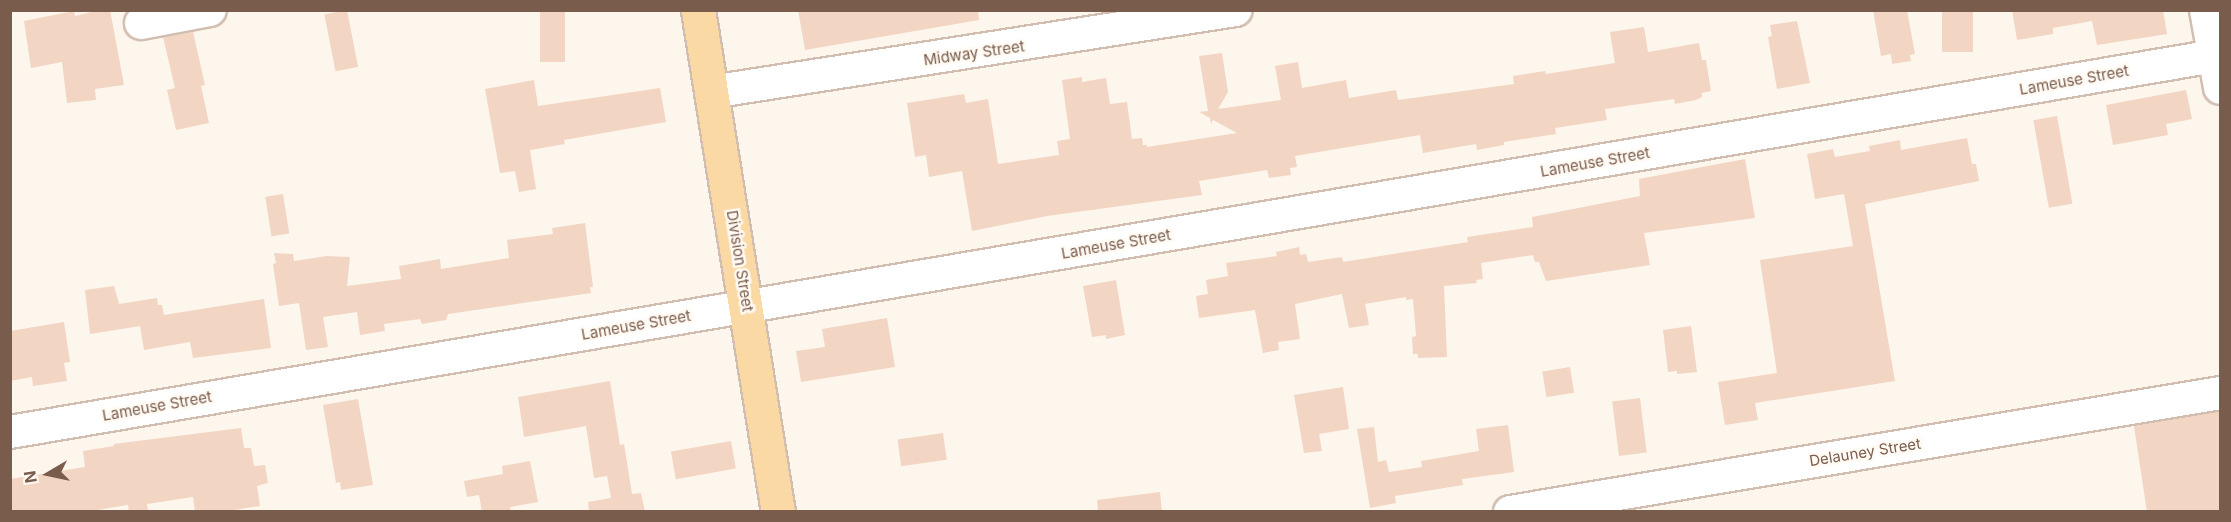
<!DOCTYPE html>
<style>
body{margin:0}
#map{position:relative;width:2231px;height:522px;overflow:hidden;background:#fdf6ec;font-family:Inter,sans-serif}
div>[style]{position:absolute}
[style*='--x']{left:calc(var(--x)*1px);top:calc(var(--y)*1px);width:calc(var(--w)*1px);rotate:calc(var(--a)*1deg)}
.building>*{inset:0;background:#f3d5c3;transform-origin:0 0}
.roads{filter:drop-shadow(2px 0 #d1beb0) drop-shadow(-2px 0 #d1beb0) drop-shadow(0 2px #d1beb0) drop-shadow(0 -2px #d1beb0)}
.minor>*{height:32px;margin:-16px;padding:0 16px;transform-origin:16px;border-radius:16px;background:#fff}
.major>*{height:33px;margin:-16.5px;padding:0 16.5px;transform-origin:16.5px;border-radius:16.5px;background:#fbd9a5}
span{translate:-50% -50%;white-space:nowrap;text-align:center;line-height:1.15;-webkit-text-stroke:5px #fffaf3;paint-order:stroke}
.street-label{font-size:15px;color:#7a5c4d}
.frame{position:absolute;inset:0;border:12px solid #7a5c4d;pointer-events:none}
.north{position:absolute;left:18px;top:444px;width:60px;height:60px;-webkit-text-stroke:4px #fffaf3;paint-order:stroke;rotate:261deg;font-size:16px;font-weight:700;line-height:24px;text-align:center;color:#7a5c4d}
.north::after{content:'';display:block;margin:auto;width:21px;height:27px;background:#7a5c4d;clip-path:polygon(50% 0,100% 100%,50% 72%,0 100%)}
</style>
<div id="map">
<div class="building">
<i style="clip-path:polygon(100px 10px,110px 10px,124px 85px,95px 89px,96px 100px,67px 103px,62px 62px,31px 68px,24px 21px,74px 11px,75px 16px)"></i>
<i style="left:347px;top:10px;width:58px;height:23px;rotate:79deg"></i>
<i style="left:540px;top:10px;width:25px;height:52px"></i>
<i style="clip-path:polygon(798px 10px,978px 10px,979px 20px,805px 50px)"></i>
<i style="clip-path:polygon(1873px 10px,1907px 10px,1915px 54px,1910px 55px,1911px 61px,1892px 64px,1891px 54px,1881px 56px)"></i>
<i style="left:1942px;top:10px;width:31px;height:42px"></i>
<i style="clip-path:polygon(2012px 10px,2163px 10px,2167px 34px,2097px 45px,2092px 21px,2053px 28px,2053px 34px,2017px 40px)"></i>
<i style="clip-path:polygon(1797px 21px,1810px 83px,1777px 89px,1768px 37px,1772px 36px,1770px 25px)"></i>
<i style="clip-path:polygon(1644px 27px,1648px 52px,1699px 43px,1702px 60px,1706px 60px,1711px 91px,1702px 93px,1702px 97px,1696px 100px,1675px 104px,1674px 99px,1605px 109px,1607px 120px,1555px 128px,1556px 134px,1504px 142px,1504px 145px,1477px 150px,1476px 144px,1423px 153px,1420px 135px,1295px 156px,1297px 167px,1290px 168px,1291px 175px,1269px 178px,1267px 170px,1199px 181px,1202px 195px,1047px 216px,972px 231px,962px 171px,929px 177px,926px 155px,915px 157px,907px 103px,964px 94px,966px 103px,988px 99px,998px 164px,1059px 155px,1057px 141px,1070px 139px,1062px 80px,1082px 77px,1082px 82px,1106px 78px,1110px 104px,1127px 102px,1132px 139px,1142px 138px,1143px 145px,1147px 145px,1147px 147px,1237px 133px,1213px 120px,1211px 124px,1210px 118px,1199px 112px,1208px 111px,1199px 56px,1222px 53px,1228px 92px,1218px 109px,1281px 100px,1275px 66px,1298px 62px,1302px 88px,1346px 80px,1349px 98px,1396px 90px,1398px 100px,1514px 84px,1513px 76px,1545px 71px,1546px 74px,1615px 63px,1610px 32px)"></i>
<i style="clip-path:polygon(193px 32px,205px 85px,201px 86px,209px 123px,176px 130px,167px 90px,175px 88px,163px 37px)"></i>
<i style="clip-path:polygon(534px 80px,538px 106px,660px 88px,666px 122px,564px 140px,565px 144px,530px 150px,536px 189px,519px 192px,515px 171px,500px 173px,485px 89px)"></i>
<i style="clip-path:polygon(2186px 90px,2192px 119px,2166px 124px,2168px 135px,2113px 145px,2106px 105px)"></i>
<i style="left:2057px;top:116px;width:89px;height:24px;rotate:80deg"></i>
<i style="clip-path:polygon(1967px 138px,1972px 164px,1976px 164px,1979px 181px,1865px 204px,1895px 381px,1755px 403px,1758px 420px,1725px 425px,1718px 382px,1777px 373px,1760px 260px,1853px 246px,1844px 194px,1815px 199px,1807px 154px,1833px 149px,1835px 157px,1870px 151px,1869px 146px,1900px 140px,1901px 150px)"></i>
<i style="clip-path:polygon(1745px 159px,1755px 218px,1644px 233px,1650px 265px,1546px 281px,1539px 262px,1535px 262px,1533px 255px,1481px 263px,1483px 279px,1476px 280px,1477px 283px,1444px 286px,1447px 357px,1418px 358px,1418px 354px,1413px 354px,1412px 337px,1416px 336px,1413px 299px,1406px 300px,1406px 297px,1365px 304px,1369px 325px,1349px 328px,1342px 294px,1295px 304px,1300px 339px,1278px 342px,1279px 350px,1263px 353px,1255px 310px,1199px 318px,1196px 296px,1208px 294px,1206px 280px,1228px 276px,1226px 263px,1277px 256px,1276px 252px,1299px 247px,1300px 255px,1306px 254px,1308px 262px,1342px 257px,1343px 262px,1468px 242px,1467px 237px,1533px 227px,1532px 217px,1640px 196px,1639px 179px)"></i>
<i style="left:283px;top:194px;width:40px;height:18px;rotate:81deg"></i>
<i style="clip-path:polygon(585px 223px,593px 287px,590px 287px,591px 293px,448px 314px,446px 320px,422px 324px,420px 319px,384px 324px,385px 331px,360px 335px,357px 312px,323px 317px,328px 347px,306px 350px,299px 303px,279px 306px,273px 264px,276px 263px,274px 253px,293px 254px,294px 261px,327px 256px,350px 257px,347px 286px,401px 279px,399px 266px,440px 259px,441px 269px,509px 258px,507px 240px,553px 234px,552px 228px)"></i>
<i style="clip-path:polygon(1116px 280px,1125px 335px,1106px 339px,1106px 335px,1092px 337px,1083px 286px)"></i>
<i style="clip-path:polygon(114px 286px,119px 304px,157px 298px,158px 305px,162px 305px,164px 315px,264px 299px,271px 348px,193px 358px,190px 342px,144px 350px,140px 326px,90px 334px,85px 290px)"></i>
<i style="clip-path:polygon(887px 318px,895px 367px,801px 382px,796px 351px,825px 347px,822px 329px)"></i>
<i style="clip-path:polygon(64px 322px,70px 362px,64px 363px,67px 381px,33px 386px,32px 377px,10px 381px,10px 331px)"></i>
<i style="clip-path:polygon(1691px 326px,1697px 372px,1677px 374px,1677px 371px,1668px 372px,1663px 330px)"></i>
<i style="left:1570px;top:367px;width:26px;height:28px;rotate:81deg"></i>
<i style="clip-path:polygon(610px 381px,620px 445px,624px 444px,632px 494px,641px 493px,645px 512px,589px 512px,588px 502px,611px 498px,607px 476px,594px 478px,586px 426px,524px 437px,518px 397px)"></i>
<i style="clip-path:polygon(1343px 387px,1349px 429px,1319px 434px,1322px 451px,1304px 453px,1294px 395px)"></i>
<i style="left:1640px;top:398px;width:55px;height:28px;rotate:83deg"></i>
<i style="clip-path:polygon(358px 399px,373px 485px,341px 490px,340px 482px,336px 483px,323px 405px)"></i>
<i style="clip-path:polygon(2220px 411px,2220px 512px,2147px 512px,2134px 426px)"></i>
<i style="clip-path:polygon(1508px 425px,1514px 472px,1462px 479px,1463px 485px,1395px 496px,1396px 503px,1370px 508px,1357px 429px,1374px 427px,1378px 462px,1386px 460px,1389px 472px,1422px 467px,1421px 461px,1479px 451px,1476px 429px)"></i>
<i style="clip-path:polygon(241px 428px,244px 448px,251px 448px,254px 466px,265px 465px,268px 483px,257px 486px,260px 506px,221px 512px,195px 512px,193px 497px,147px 504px,148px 512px,129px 512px,128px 505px,85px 512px,10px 512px,10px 479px,85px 467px,83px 451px,114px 446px,114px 444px)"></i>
<i style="left:943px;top:433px;width:27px;height:46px;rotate:82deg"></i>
<i style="left:731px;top:441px;width:28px;height:61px;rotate:80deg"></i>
<i style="clip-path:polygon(530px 461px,538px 502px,510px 507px,511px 512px,482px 512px,479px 495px,467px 497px,464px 481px,503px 474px,502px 466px)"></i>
<i style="clip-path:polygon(1160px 492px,1162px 512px,1098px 512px,1097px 500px)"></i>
</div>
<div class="roads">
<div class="minor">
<i style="--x:2206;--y:10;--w:79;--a:79.8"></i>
<i style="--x:141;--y:23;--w:70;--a:-10.7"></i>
<i style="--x:711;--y:92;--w:531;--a:-8.88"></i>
<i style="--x:10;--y:432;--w:2242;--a:-9.68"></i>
<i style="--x:1510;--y:512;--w:720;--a:-9.51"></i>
</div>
<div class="major">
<i style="--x:698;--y:10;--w:508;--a:80.95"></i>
</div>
</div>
<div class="street-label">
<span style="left:974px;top:53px;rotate:-8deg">Midway Street</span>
<span style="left:2074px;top:80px;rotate:-10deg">Lameuse Street</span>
<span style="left:1595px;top:162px;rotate:-10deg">Lameuse Street</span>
<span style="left:1116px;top:244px;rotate:-10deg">Lameuse Street</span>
<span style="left:740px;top:261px;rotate:81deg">Division Street</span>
<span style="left:636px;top:325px;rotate:-10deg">Lameuse Street</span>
<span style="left:157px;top:406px;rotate:-10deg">Lameuse Street</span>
<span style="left:1865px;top:452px;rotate:-9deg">Delauney Street</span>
</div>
<div class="frame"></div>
<div class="north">N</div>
</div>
